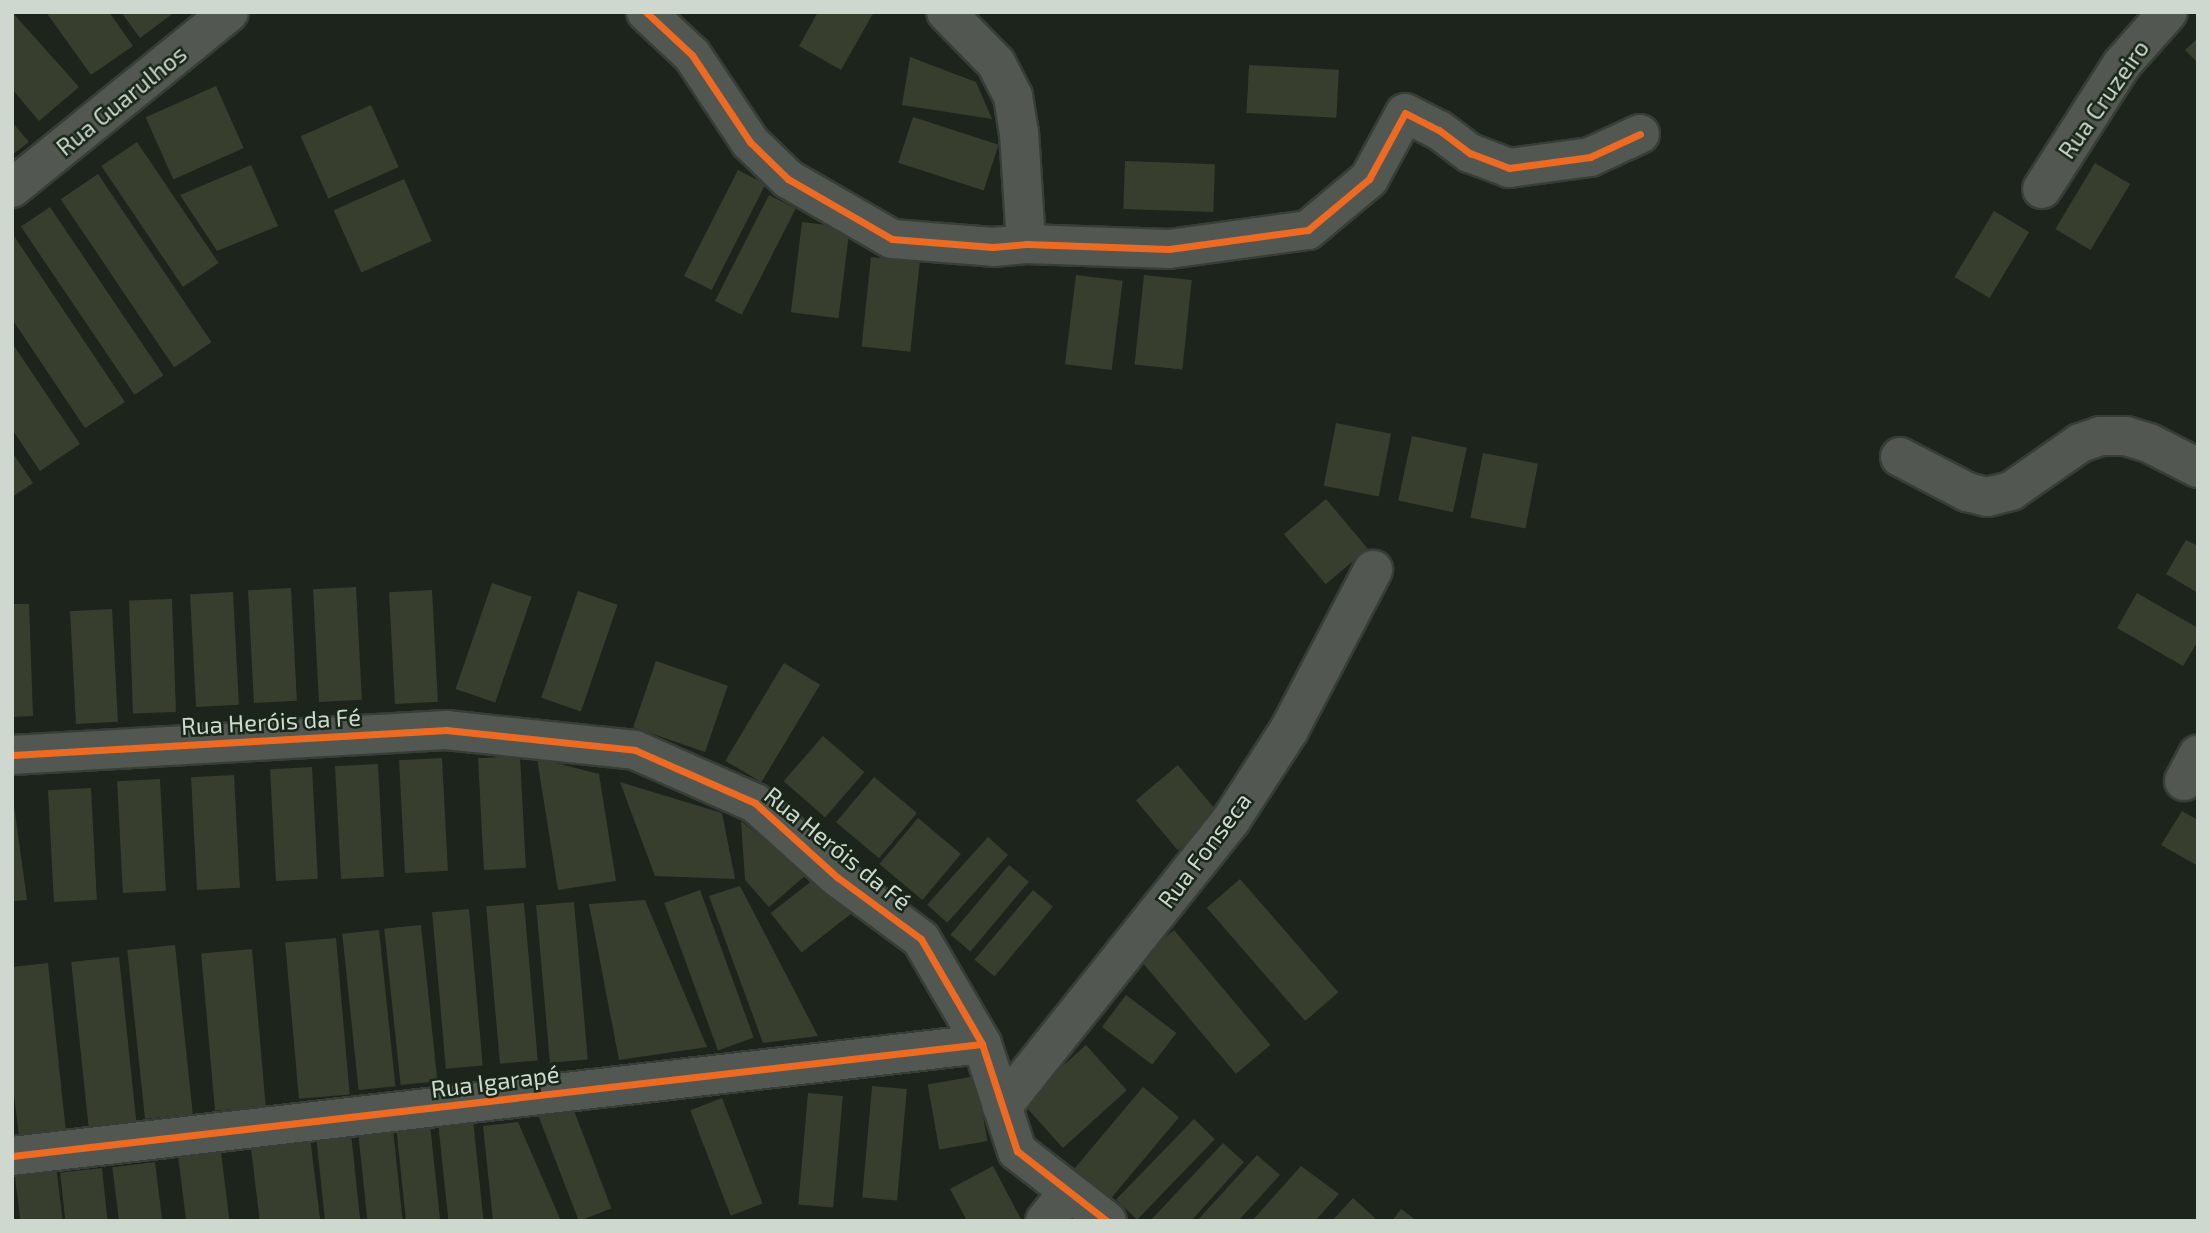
<!DOCTYPE html>
<meta charset="utf-8">
<style>
body{margin:0}
#map{position:relative;width:2210px;height:1233px;overflow:hidden;background:#1c241c;font-family:"Exo 2",sans-serif}
div>[style]{position:absolute}
[style*='--x']{left:calc(var(--x)*1px);top:calc(var(--y)*1px);width:calc(var(--w)*1px);rotate:calc(var(--a)*1deg)}
.building>*{inset:0;background:#383e2e;transform-origin:0 0}
.roads{filter:drop-shadow(2px 0 #363e37) drop-shadow(-2px 0 #363e37) drop-shadow(0 2px #363e37) drop-shadow(0 -2px #363e37)}
.street>*{height:38px;margin:-19px;padding:0 19px;transform-origin:19px;border-radius:19px;background:#525752}
.cycleway>*{height:7px;margin:-3.5px;padding:0 3.5px;transform-origin:3.5px;border-radius:3.5px;background:#ed6a23}
span{translate:-50% -50%;white-space:nowrap;text-align:center;line-height:1.15;-webkit-text-stroke:5px #182718;paint-order:stroke}
.street-label{font-size:24px;color:#ced8ce}
.frame{position:absolute;inset:0;border:14px solid #ced8ce;pointer-events:none}
</style>
<div id="map">
<div class="building">
<i style="clip-path:polygon(12px 12px,79px 87px,39px 121px,12px 89px)"></i>
<i style="clip-path:polygon(46px 12px,109px 12px,133px 46px,91px 75px)"></i>
<i style="clip-path:polygon(121px 12px,175px 12px,140px 38px)"></i>
<i style="clip-path:polygon(818px 12px,874px 12px,841px 70px,799px 46px)"></i>
<i style="clip-path:polygon(2198px 38px,2198px 63px,2185px 50px)"></i>
<i style="clip-path:polygon(910px 57px,976px 82px,992px 119px,902px 105px)"></i>
<i style="left:1249px;top:65px;width:90px;height:48px;rotate:3deg"></i>
<i style="left:216px;top:86px;width:68px;height:77px;rotate:66deg"></i>
<i style="left:371px;top:105px;width:68px;height:77px;rotate:66deg"></i>
<i style="left:913px;top:117px;width:90px;height:48px;rotate:18deg"></i>
<i style="clip-path:polygon(12px 122px,29px 142px,12px 155px)"></i>
<i style="left:137px;top:142px;width:146px;height:43px;rotate:56deg"></i>
<i style="left:1125px;top:161px;width:90px;height:48px;rotate:2deg"></i>
<i style="left:2095px;top:163px;width:41px;height:77px;rotate:31deg"></i>
<i style="clip-path:polygon(251px 165px,278px 226px,217px 251px,180px 195px)"></i>
<i style="left:738px;top:170px;width:31px;height:119px;rotate:27deg"></i>
<i style="left:98px;top:174px;width:203px;height:45px;rotate:56deg"></i>
<i style="left:404px;top:179px;width:68px;height:77px;rotate:66deg"></i>
<i style="left:769px;top:195px;width:30px;height:119px;rotate:27deg"></i>
<i style="left:50px;top:207px;width:203px;height:35px;rotate:56deg"></i>
<i style="left:1994px;top:211px;width:41px;height:77px;rotate:31deg"></i>
<i style="left:802px;top:222px;width:48px;height:91px;rotate:7deg"></i>
<i style="clip-path:polygon(12px 233px,125px 402px,85px 428px,12px 319px)"></i>
<i style="left:871px;top:257px;width:49px;height:90px;rotate:6deg"></i>
<i style="left:1076px;top:275px;width:47px;height:90px;rotate:7deg"></i>
<i style="left:1144px;top:275px;width:48px;height:90px;rotate:6deg"></i>
<i style="clip-path:polygon(12px 343px,80px 444px,40px 471px,12px 429px)"></i>
<i style="left:1336px;top:423px;width:56px;height:64px;rotate:11deg"></i>
<i style="left:1412px;top:436px;width:56px;height:66px;rotate:12deg"></i>
<i style="clip-path:polygon(12px 452px,33px 483px,12px 497px)"></i>
<i style="left:1483px;top:453px;width:56px;height:66px;rotate:11deg"></i>
<i style="left:1326px;top:499px;width:65px;height:55px;rotate:50deg"></i>
<i style="clip-path:polygon(2186px 540px,2198px 546px,2198px 593px,2166px 574px)"></i>
<i style="left:492px;top:583px;width:42px;height:112px;rotate:19deg"></i>
<i style="left:356px;top:587px;width:113px;height:43px;rotate:87deg"></i>
<i style="left:291px;top:588px;width:113px;height:43px;rotate:87deg"></i>
<i style="left:432px;top:590px;width:112px;height:43px;rotate:87deg"></i>
<i style="left:578px;top:591px;width:42px;height:113px;rotate:19deg"></i>
<i style="left:233px;top:592px;width:113px;height:43px;rotate:87deg"></i>
<i style="clip-path:polygon(2137px 593px,2198px 628px,2198px 641px,2183px 666px,2117px 628px)"></i>
<i style="left:172px;top:599px;width:113px;height:43px;rotate:88deg"></i>
<i style="clip-path:polygon(12px 604px,29px 604px,33px 716px,12px 717px)"></i>
<i style="left:112px;top:609px;width:113px;height:42px;rotate:87deg"></i>
<i style="left:656px;top:661px;width:76px;height:70px;rotate:19deg"></i>
<i style="left:784px;top:663px;width:42px;height:114px;rotate:31deg"></i>
<i style="left:823px;top:736px;width:55px;height:60px;rotate:41deg"></i>
<i style="left:520px;top:756px;width:112px;height:42px;rotate:87deg"></i>
<i style="left:442px;top:758px;width:113px;height:43px;rotate:87deg"></i>
<i style="clip-path:polygon(537px 758px,599px 774px,616px 881px,558px 890px)"></i>
<i style="left:378px;top:764px;width:113px;height:43px;rotate:87deg"></i>
<i style="left:1178px;top:765px;width:65px;height:55px;rotate:50deg"></i>
<i style="left:312px;top:767px;width:112px;height:42px;rotate:87deg"></i>
<i style="left:234px;top:775px;width:113px;height:43px;rotate:87deg"></i>
<i style="left:874px;top:777px;width:56px;height:59px;rotate:40deg"></i>
<i style="left:160px;top:779px;width:112px;height:43px;rotate:87deg"></i>
<i style="clip-path:polygon(620px 782px,722px 813px,735px 879px,655px 876px)"></i>
<i style="left:91px;top:788px;width:112px;height:43px;rotate:87deg"></i>
<i style="clip-path:polygon(12px 791px,27px 900px,12px 901px)"></i>
<i style="clip-path:polygon(2182px 811px,2198px 820px,2198px 866px,2161px 845px)"></i>
<i style="left:918px;top:818px;width:56px;height:60px;rotate:40deg"></i>
<i style="clip-path:polygon(741px 821px,806px 875px,769px 907px,745px 880px)"></i>
<i style="left:988px;top:837px;width:27px;height:91px;rotate:42deg"></i>
<i style="left:1009px;top:865px;width:26px;height:91px;rotate:40deg"></i>
<i style="left:822px;top:873px;width:50px;height:65px;rotate:52deg"></i>
<i style="left:1240px;top:879px;width:150px;height:44px;rotate:49deg"></i>
<i style="clip-path:polygon(740px 886px,818px 1036px,763px 1043px,709px 896px)"></i>
<i style="left:700px;top:890px;width:157px;height:38px;rotate:70deg"></i>
<i style="left:1033px;top:890px;width:26px;height:91px;rotate:40deg"></i>
<i style="clip-path:polygon(645px 900px,707px 1047px,619px 1060px,589px 904px)"></i>
<i style="left:574px;top:902px;width:158px;height:38px;rotate:85deg"></i>
<i style="left:524px;top:903px;width:158px;height:38px;rotate:85deg"></i>
<i style="left:469px;top:909px;width:157px;height:37px;rotate:85deg"></i>
<i style="left:421px;top:925px;width:157px;height:37px;rotate:84deg"></i>
<i style="left:379px;top:930px;width:157px;height:37px;rotate:84deg"></i>
<i style="left:1174px;top:930px;width:150px;height:45px;rotate:50deg"></i>
<i style="left:336px;top:938px;width:157px;height:51px;rotate:85deg"></i>
<i style="left:175px;top:945px;width:170px;height:48px;rotate:84deg"></i>
<i style="left:252px;top:949px;width:158px;height:51px;rotate:85deg"></i>
<i style="left:119px;top:957px;width:170px;height:48px;rotate:84deg"></i>
<i style="clip-path:polygon(48px 963px,66px 1132px,19px 1137px,12px 1077px,12px 967px)"></i>
<i style="left:1126px;top:995px;width:63px;height:40px;rotate:37deg"></i>
<i style="left:1086px;top:1045px;width:61px;height:86px;rotate:48deg"></i>
<i style="left:976px;top:1076px;width:66px;height:49px;rotate:80deg"></i>
<i style="left:872px;top:1086px;width:35px;height:112px;rotate:5deg"></i>
<i style="left:1143px;top:1087px;width:47px;height:110px;rotate:40deg"></i>
<i style="left:808px;top:1093px;width:35px;height:112px;rotate:5deg"></i>
<i style="left:722px;top:1098px;width:113px;height:34px;rotate:69deg"></i>
<i style="left:571px;top:1103px;width:113px;height:35px;rotate:69deg"></i>
<i style="left:1194px;top:1119px;width:29px;height:112px;rotate:44deg"></i>
<i style="left:473px;top:1120px;width:102px;height:35px;rotate:84deg"></i>
<i style="clip-path:polygon(518px 1122px,561px 1221px,493px 1221px,483px 1126px)"></i>
<i style="left:430px;top:1124px;width:98px;height:34px;rotate:84deg"></i>
<i style="left:393px;top:1129px;width:93px;height:35px;rotate:84deg"></i>
<i style="left:351px;top:1133px;width:89px;height:35px;rotate:84deg"></i>
<i style="left:310px;top:1137px;width:85px;height:60px;rotate:83deg"></i>
<i style="clip-path:polygon(1223px 1143px,1244px 1162px,1191px 1221px,1150px 1221px)"></i>
<i style="left:221px;top:1152px;width:70px;height:43px;rotate:83deg"></i>
<i style="clip-path:polygon(1257px 1155px,1280px 1175px,1238px 1221px,1197px 1221px)"></i>
<i style="left:155px;top:1162px;width:59px;height:43px;rotate:83deg"></i>
<i style="left:56px;top:1166px;width:55px;height:42px;rotate:83deg"></i>
<i style="clip-path:polygon(993px 1166px,1022px 1221px,967px 1221px,950px 1189px)"></i>
<i style="clip-path:polygon(1301px 1166px,1339px 1194px,1315px 1221px,1252px 1221px)"></i>
<i style="left:102px;top:1168px;width:53px;height:42px;rotate:84deg"></i>
<i style="clip-path:polygon(1353px 1198px,1375px 1218px,1373px 1221px,1332px 1221px)"></i>
<i style="clip-path:polygon(1401px 1209px,1417px 1221px,1392px 1221px)"></i>
</div>
<div class="roads">
<div class="street">
<i style="--x:646;--y:12;--w:63;--a:43.1"></i>
<i style="--x:692;--y:55;--w:105;--a:56.3"></i>
<i style="--x:750;--y:142;--w:53;--a:44.2"></i>
<i style="--x:788;--y:179;--w:120;--a:30"></i>
<i style="--x:892;--y:239;--w:101;--a:4.5"></i>
<i style="--x:993;--y:247;--w:33;--a:-5"></i>
<i style="--x:1026;--y:244;--w:143;--a:2"></i>
<i style="--x:1169;--y:249;--w:140;--a:-7.8"></i>
<i style="--x:1308;--y:230;--w:80;--a:-39.9"></i>
<i style="--x:1369;--y:179;--w:75;--a:-61.4"></i>
<i style="--x:1405;--y:113;--w:38;--a:27"></i>
<i style="--x:1439;--y:130;--w:39;--a:37"></i>
<i style="--x:1470;--y:153;--w:42;--a:21"></i>
<i style="--x:1509;--y:168;--w:82;--a:-7.7"></i>
<i style="--x:1590;--y:157;--w:55;--a:-24.7"></i>
<i style="--x:946;--y:12;--w:71;--a:45.6"></i>
<i style="--x:996;--y:63;--w:37;--a:63"></i>
<i style="--x:1013;--y:96;--w:36;--a:81"></i>
<i style="--x:1019;--y:132;--w:112;--a:86.4"></i>
<i style="--x:12;--y:188;--w:279;--a:-39"></i>
<i style="--x:2042;--y:189;--w:148;--a:-57.4"></i>
<i style="--x:2122;--y:64;--w:69;--a:-48.5"></i>
<i style="--x:1900;--y:457;--w:76;--a:27.6"></i>
<i style="--x:1967;--y:492;--w:21;--a:14"></i>
<i style="--x:1987;--y:497;--w:25;--a:-14"></i>
<i style="--x:2011;--y:491;--w:84;--a:-34.8"></i>
<i style="--x:2080;--y:443;--w:21;--a:-19"></i>
<i style="--x:2100;--y:436;--w:26;--a:0"></i>
<i style="--x:2126;--y:436;--w:24;--a:17"></i>
<i style="--x:2149;--y:443;--w:55;--a:27"></i>
<i style="--x:12;--y:755;--w:435;--a:-3.3"></i>
<i style="--x:446;--y:730;--w:190;--a:6"></i>
<i style="--x:635;--y:750;--w:131;--a:23.8"></i>
<i style="--x:755;--y:803;--w:110;--a:42.1"></i>
<i style="--x:837;--y:877;--w:104;--a:36.4"></i>
<i style="--x:921;--y:939;--w:121;--a:59.8"></i>
<i style="--x:982;--y:1044;--w:113;--a:71.9"></i>
<i style="--x:1017;--y:1151;--w:114;--a:37.9"></i>
<i style="--x:2184;--y:781;--w:30;--a:-62"></i>
<i style="--x:1002;--y:1107;--w:367;--a:-51.4"></i>
<i style="--x:1231;--y:820;--w:107;--a:-57.2"></i>
<i style="--x:1289;--y:730;--w:181;--a:-62.3"></i>
<i style="--x:12;--y:1156;--w:976;--a:-6.59"></i>
<i style="--x:1045;--y:1221;--w:36;--a:-51"></i>
</div>
</div>
<div class="cycleway">
<i style="--x:646;--y:12;--w:63;--a:43.1"></i>
<i style="--x:692;--y:55;--w:105;--a:56.3"></i>
<i style="--x:750;--y:142;--w:53;--a:44.2"></i>
<i style="--x:788;--y:179;--w:120;--a:30"></i>
<i style="--x:892;--y:239;--w:101;--a:4.5"></i>
<i style="--x:993;--y:247;--w:33;--a:-5"></i>
<i style="--x:1026;--y:244;--w:143;--a:2"></i>
<i style="--x:1169;--y:249;--w:140;--a:-7.8"></i>
<i style="--x:1308;--y:230;--w:80;--a:-39.9"></i>
<i style="--x:1369;--y:179;--w:75;--a:-61.4"></i>
<i style="--x:1405;--y:113;--w:38;--a:27"></i>
<i style="--x:1439;--y:130;--w:39;--a:37"></i>
<i style="--x:1470;--y:153;--w:42;--a:21"></i>
<i style="--x:1509;--y:168;--w:82;--a:-7.7"></i>
<i style="--x:1590;--y:157;--w:55;--a:-24.7"></i>
<i style="--x:12;--y:755;--w:435;--a:-3.3"></i>
<i style="--x:446;--y:730;--w:190;--a:6"></i>
<i style="--x:635;--y:750;--w:131;--a:23.8"></i>
<i style="--x:755;--y:803;--w:110;--a:42.1"></i>
<i style="--x:837;--y:877;--w:104;--a:36.4"></i>
<i style="--x:921;--y:939;--w:121;--a:59.8"></i>
<i style="--x:982;--y:1044;--w:113;--a:71.9"></i>
<i style="--x:1017;--y:1151;--w:114;--a:37.9"></i>
<i style="--x:12;--y:1156;--w:976;--a:-6.59"></i>
</div>
<div class="street-label">
<span style="left:2103px;top:99px;rotate:-55deg">Rua Cruzeiro</span>
<span style="left:121px;top:100px;rotate:-39deg">Rua Guarulhos</span>
<span style="left:271px;top:721px;rotate:-3deg">Rua Heróis da Fé</span>
<span style="left:838px;top:848px;rotate:39deg">Rua Heróis da Fé</span>
<span style="left:1204px;top:850px;rotate:-53deg">Rua Fonseca</span>
<span style="left:495px;top:1081px;rotate:-7deg">Rua Igarapé</span>
</div>
<div class="frame"></div>
</div>
